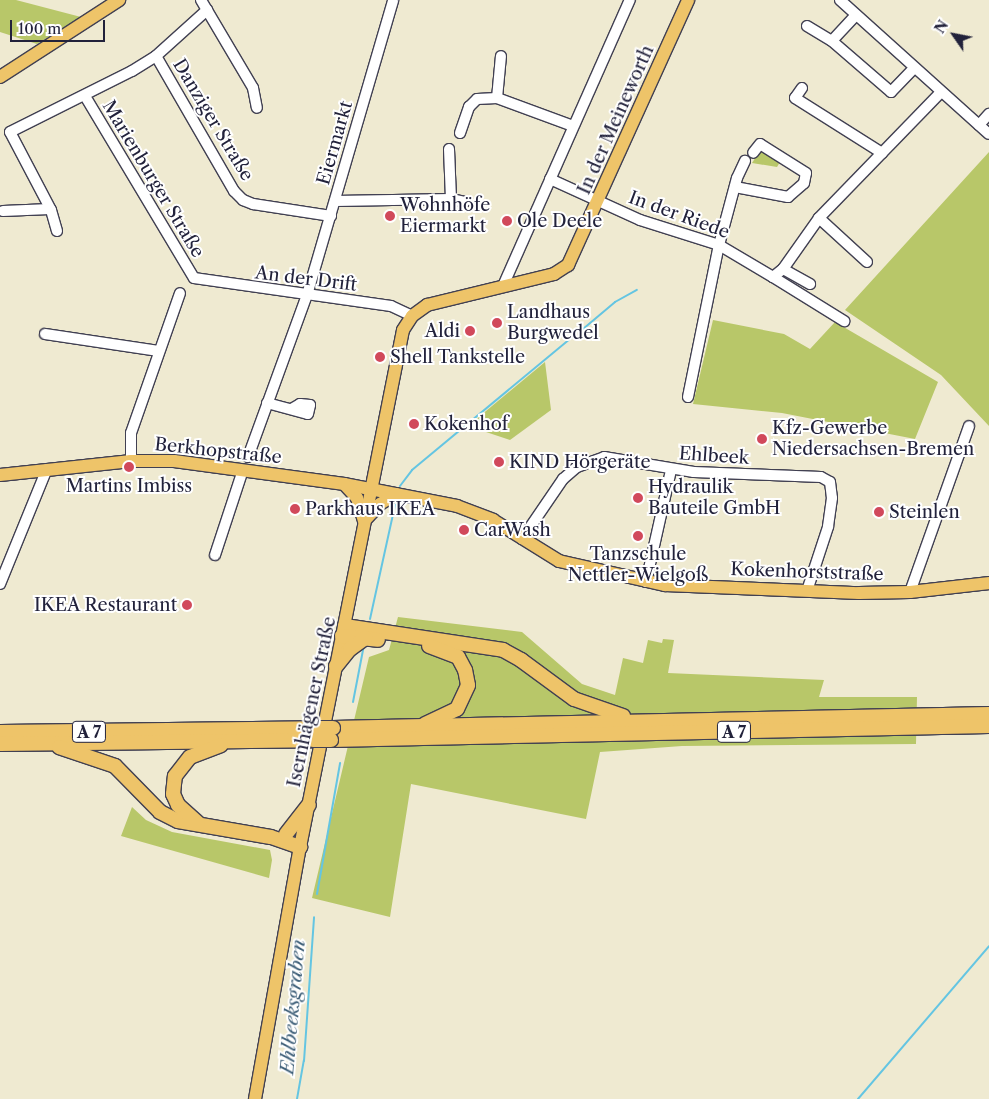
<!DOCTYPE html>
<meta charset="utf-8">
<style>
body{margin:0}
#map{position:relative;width:989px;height:1099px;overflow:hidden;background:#efead1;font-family:"Libre Caslon Text",serif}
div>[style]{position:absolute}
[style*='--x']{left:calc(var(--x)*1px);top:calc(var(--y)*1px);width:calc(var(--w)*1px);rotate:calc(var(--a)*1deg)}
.green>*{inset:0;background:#b8c769}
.stream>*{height:2px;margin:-1px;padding:0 1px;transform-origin:1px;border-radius:1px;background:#64c5e2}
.roads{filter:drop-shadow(1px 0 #414052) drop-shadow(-1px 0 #414052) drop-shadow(0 1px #414052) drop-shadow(0 -1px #414052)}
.minor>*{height:10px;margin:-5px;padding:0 5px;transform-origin:5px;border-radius:5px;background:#fff}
.major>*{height:12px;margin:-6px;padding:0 6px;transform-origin:6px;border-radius:6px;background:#eec469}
.highway>*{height:14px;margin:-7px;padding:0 7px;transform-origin:7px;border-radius:7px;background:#eec469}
.bridges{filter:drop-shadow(1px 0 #414052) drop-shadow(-1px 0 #414052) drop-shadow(0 1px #414052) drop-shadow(0 -1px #414052)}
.highway-bridge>*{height:14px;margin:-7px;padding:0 7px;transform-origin:7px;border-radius:7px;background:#eec469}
.dots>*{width:14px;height:14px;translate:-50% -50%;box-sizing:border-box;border:2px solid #fff;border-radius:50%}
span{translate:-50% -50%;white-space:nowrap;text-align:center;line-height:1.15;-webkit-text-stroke:4px #fff;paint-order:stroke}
.shield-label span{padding:1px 4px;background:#fff;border:1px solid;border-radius:4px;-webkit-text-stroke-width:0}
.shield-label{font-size:16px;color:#22223b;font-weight:700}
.street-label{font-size:18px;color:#22223b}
.poi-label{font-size:18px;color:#22223b}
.left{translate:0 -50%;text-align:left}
.right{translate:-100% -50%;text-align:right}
.water-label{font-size:19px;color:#395b75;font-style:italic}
.north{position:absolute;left:929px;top:10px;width:50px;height:50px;-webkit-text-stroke:4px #fff;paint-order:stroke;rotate:303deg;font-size:14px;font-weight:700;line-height:20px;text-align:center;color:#22223b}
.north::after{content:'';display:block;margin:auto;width:18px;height:22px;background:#22223b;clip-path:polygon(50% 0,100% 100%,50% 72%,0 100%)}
.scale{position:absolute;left:10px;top:20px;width:95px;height:22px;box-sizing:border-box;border:2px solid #22223b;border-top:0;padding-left:6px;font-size:15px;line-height:18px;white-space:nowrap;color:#22223b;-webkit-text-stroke:4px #fff;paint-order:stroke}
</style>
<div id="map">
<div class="green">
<i style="clip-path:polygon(0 0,16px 0,81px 17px,37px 44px,0 32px)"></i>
<i style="clip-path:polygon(761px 149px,780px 162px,777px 167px,752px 163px)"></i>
<i style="clip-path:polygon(989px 152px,989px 426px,941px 375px,845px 310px)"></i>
<i style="clip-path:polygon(713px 320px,784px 334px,810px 349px,835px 322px,938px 382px,915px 439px,782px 413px,693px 404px)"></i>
<i style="clip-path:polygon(545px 362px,551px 410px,510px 440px,468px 426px)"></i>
<i style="clip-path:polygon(398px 617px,522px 632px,582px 684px,615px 695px,623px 658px,643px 663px,648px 640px,662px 643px,663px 639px,674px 640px,668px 673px,824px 680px,819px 697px,917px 697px,916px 744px,682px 746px,600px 752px,586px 819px,411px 784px,390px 917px,312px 898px,369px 657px,389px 650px)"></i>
<i style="clip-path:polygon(132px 807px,146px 820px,172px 832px,270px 850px,272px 860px,269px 878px,121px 836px)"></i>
</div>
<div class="stream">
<i style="--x:583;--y:329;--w:42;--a:-40.2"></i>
<i style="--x:615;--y:302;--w:25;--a:-29"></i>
<i style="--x:400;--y:486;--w:20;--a:-53"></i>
<i style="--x:412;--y:470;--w:213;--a:-39.7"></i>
<i style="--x:370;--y:619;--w:117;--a:-77.6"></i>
<i style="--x:353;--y:702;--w:58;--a:-79.1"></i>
<i style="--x:317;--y:894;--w:133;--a:-80"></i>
<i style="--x:297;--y:1099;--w:39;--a:-80"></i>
<i style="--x:304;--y:1061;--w:144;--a:-86"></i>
<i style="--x:858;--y:1099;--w:201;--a:-49.4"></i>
</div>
<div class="roads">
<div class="minor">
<i style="--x:201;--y:0;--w:102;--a:59.4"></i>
<i style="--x:253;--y:88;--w:20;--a:79"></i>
<i style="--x:840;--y:0;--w:200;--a:42"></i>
<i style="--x:856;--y:15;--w:35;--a:133"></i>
<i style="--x:832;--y:41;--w:78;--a:40.8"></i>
<i style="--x:891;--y:92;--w:33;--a:-46"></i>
<i style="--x:807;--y:26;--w:29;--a:31"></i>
<i style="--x:156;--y:56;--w:156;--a:60"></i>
<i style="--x:234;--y:191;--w:13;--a:45"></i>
<i style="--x:243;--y:200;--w:11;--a:22"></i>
<i style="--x:253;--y:204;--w:79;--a:8.7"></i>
<i style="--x:802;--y:88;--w:12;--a:125"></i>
<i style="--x:795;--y:98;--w:103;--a:32.3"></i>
<i style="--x:85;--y:96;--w:212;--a:59.1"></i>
<i style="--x:194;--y:278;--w:199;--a:8.1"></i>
<i style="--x:391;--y:306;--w:23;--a:25"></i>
<i style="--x:497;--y:98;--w:42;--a:-84.6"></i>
<i style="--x:979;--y:125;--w:15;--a:-48"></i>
<i style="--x:460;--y:133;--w:28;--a:-71"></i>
<i style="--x:469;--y:107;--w:11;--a:-45"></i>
<i style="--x:477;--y:99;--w:20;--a:-3"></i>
<i style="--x:497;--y:98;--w:81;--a:20.2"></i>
<i style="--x:550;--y:179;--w:99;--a:24.5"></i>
<i style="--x:640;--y:220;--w:83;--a:17.6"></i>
<i style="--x:719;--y:245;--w:63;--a:30.7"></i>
<i style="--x:773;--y:277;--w:13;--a:-39"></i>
<i style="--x:783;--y:269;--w:31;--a:29"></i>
<i style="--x:735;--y:187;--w:54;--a:10.7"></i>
<i style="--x:788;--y:197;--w:21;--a:-41"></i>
<i style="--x:804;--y:183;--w:10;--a:-79"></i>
<i style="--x:806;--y:173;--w:54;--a:-147.8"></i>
<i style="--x:760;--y:144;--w:11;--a:128"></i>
<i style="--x:451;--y:199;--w:14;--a:12"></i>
<i style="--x:335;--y:201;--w:116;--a:-1"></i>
<i style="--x:451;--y:199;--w:50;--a:-92.3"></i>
<i style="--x:3;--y:211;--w:47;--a:-2.4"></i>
<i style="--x:819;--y:218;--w:65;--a:42.5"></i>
<i style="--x:57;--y:231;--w:22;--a:-106"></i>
<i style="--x:51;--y:210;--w:88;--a:-117.7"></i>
<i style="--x:10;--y:132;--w:136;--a:-26.6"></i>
<i style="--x:132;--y:71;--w:28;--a:-32"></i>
<i style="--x:156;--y:56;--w:69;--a:-42"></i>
<i style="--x:783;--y:269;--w:62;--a:-54.8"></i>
<i style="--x:819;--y:218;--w:175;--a:-45.9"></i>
<i style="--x:773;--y:277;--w:84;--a:31.8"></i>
<i style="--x:503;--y:286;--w:313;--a:-66.1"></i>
<i style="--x:45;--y:334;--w:115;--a:8.5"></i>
<i style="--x:688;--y:397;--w:155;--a:-78.5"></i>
<i style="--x:719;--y:245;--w:69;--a:-75"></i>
<i style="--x:737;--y:178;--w:19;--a:-65"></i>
<i style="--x:267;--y:403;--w:42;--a:15"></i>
<i style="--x:308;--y:414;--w:9;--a:-77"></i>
<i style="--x:310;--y:405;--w:10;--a:-174"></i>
<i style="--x:300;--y:404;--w:8;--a:150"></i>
<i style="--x:248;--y:457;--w:172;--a:-70"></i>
<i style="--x:307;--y:295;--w:307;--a:-73.7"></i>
<i style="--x:131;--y:461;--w:28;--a:-90"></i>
<i style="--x:131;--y:433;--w:148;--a:-70.7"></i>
<i style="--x:522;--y:539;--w:73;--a:-55.7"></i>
<i style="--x:563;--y:479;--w:18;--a:-41"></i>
<i style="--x:577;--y:467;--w:29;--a:-20"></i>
<i style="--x:604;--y:457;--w:91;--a:9.5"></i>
<i style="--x:694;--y:472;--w:127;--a:2.3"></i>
<i style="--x:821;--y:477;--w:10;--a:29"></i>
<i style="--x:830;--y:482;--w:16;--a:83"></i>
<i style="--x:832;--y:498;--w:29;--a:98"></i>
<i style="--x:828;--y:527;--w:67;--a:108.2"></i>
<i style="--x:215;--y:555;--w:89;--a:-71.8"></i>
<i style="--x:646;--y:582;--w:115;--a:-77.4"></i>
<i style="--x:0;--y:584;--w:124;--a:-67.8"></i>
<i style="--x:910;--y:592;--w:176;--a:-70.4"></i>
</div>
<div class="major">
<i style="--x:0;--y:77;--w:142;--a:-32.9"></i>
<i style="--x:0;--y:475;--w:132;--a:-6.1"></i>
<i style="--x:131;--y:461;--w:43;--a:0"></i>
<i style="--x:174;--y:461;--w:172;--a:7.7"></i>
<i style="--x:344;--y:484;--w:115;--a:11"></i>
<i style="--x:457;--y:506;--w:39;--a:21"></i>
<i style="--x:493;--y:520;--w:78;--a:31.8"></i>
<i style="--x:559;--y:561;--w:109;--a:12.8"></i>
<i style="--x:665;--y:585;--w:194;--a:2.4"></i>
<i style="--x:859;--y:593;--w:51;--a:-1.1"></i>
<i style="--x:910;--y:592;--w:80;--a:-6.5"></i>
<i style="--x:344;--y:484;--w:19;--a:47"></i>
<i style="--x:357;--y:498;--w:24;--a:73"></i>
<i style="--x:367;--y:518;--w:19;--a:-47"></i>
<i style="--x:380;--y:504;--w:19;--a:-32"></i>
<i style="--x:255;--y:1099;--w:256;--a:-79.9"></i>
<i style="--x:300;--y:847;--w:527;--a:-78.73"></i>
<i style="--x:403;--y:330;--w:17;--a:-57"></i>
<i style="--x:412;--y:316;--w:19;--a:-36"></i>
<i style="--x:427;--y:305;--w:131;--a:-13.7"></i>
<i style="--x:554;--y:274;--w:17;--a:-33"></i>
<i style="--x:568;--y:265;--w:291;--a:-65.6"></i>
</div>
<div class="highway">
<i style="--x:345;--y:626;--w:160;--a:8.6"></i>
<i style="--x:503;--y:650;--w:21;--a:29"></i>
<i style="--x:521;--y:660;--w:66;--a:36.3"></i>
<i style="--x:574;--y:699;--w:52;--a:19.1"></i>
<i style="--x:342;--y:636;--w:36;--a:6"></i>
<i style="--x:336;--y:666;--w:22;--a:-51"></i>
<i style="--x:350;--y:649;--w:19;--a:-36"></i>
<i style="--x:425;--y:724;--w:35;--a:-25"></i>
<i style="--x:457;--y:709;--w:26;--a:-65"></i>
<i style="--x:468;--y:685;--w:15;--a:-101"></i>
<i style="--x:465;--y:670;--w:15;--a:-118"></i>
<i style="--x:458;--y:657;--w:31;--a:-159"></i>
<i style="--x:333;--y:728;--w:656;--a:-1.22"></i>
<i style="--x:0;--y:732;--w:315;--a:-0.7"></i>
<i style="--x:331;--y:740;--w:658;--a:-1.22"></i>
<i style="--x:0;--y:744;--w:313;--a:-0.7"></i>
<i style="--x:59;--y:747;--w:59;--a:18.7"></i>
<i style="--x:115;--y:766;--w:64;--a:45.6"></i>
<i style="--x:160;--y:812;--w:20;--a:27"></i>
<i style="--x:178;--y:821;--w:94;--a:9.8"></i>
<i style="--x:271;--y:837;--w:31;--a:19"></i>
<i style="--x:198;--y:823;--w:27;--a:-138"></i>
<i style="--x:178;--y:805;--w:12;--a:-114"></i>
<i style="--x:173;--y:794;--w:18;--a:-84"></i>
<i style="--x:175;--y:776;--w:24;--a:-52"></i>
<i style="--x:190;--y:757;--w:33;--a:-21"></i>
<i style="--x:286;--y:834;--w:37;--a:-52"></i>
</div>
</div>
<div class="bridges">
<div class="highway-bridge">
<i style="--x:315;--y:728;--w:18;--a:0"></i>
<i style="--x:313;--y:740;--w:18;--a:0"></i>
</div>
</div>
<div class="dots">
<i style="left:390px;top:216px;background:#d1495b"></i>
<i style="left:507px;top:221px;background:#d1495b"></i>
<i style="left:497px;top:323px;background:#d1495b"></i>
<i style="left:470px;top:331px;background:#d1495b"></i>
<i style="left:380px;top:357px;background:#d1495b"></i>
<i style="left:414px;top:424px;background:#d1495b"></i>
<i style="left:762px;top:439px;background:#d1495b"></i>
<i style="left:499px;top:462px;background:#d1495b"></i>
<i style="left:129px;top:467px;background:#d1495b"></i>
<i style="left:638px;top:498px;background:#d1495b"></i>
<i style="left:295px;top:509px;background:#d1495b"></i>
<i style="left:879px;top:512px;background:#d1495b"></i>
<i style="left:464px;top:530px;background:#d1495b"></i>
<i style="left:638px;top:536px;background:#d1495b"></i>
<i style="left:187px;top:605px;background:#d1495b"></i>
</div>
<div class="shield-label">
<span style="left:89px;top:732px">A 7</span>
<span style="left:734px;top:732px">A 7</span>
</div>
<div class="street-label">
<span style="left:213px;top:120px;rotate:59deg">Danziger Straße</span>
<span style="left:616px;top:120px;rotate:-66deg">In der Meineworth</span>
<span style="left:335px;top:143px;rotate:-74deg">Eiermarkt</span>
<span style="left:153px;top:179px;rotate:59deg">Marienburger Straße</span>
<span style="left:679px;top:215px;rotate:20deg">In der Riede</span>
<span style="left:306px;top:279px;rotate:7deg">An der Drift</span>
<span style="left:218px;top:451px;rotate:6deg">Berkhopstraße</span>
<span style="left:714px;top:456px;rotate:4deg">Ehlbeek</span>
<span style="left:807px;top:572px;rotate:2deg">Kokenhorststraße</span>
<span style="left:312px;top:702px;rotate:-78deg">Isernhägener Straße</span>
</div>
<div class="poi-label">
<span class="left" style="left:400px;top:216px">Wohnhöfe<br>Eiermarkt</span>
<span class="left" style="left:517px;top:221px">Ole Deele</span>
<span class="left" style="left:507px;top:323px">Landhaus<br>Burgwedel</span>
<span class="right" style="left:460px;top:331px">Aldi</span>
<span class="left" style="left:390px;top:357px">Shell Tankstelle</span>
<span class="left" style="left:424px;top:424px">Kokenhof</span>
<span class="left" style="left:772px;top:439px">Kfz-Gewerbe<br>Niedersachsen-Bremen</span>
<span class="left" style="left:509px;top:462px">KIND Hörgeräte</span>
<span style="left:129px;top:486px">Martins Imbiss</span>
<span class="left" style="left:648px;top:498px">Hydraulik<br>Bauteile GmbH</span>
<span class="left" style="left:305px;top:509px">Parkhaus IKEA</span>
<span class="left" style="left:889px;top:512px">Steinlen</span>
<span class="left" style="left:474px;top:530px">CarWash</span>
<span style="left:638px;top:565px">Tanzschule<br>Nettler-Wielgoß</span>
<span class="right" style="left:177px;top:605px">IKEA Restaurant</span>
</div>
<div class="water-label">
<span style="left:293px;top:1007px;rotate:-85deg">Ehlbeeksgraben</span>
</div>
<div class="north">N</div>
<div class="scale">100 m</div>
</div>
